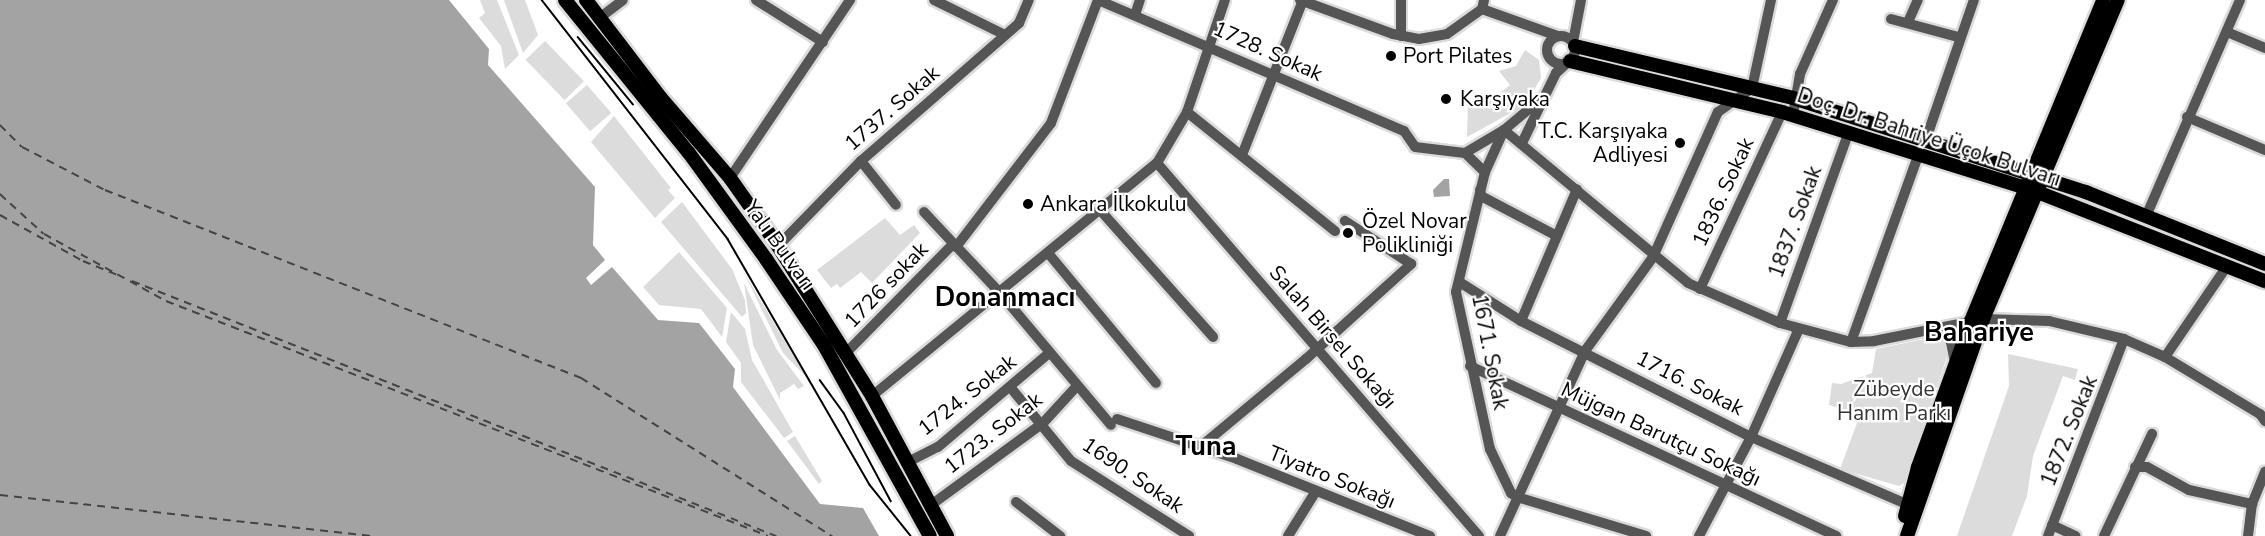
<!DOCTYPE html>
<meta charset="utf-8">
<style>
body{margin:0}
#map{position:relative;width:2265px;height:536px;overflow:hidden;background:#fff;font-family:"Nunito Sans",sans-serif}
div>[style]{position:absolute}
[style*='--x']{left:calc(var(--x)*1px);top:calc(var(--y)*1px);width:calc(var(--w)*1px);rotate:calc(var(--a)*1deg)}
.green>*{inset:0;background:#dcdcdc;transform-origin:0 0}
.water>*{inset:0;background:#a3a3a3}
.ferry>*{height:1.5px;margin-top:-0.75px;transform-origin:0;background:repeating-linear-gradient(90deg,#444 0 8px,transparent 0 14px)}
.roads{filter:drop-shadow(2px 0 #dbdbdb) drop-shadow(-2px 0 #dbdbdb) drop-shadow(0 2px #dbdbdb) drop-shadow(0 -2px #dbdbdb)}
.minor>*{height:10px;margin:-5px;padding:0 5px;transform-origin:5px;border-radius:5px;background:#555}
.minor>.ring{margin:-5px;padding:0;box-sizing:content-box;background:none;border:10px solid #555;border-radius:50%}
.major>*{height:14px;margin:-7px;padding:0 7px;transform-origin:7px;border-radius:7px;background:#000}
.tram>*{height:1.5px;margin:-0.75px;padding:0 0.75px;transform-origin:0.75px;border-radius:0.75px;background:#000}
.dots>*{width:16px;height:16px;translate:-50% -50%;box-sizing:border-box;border:3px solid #fff;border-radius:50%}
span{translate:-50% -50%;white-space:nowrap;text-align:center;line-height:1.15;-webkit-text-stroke:4.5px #fff;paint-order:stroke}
.street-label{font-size:21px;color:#000}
.poi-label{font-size:21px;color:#000}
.left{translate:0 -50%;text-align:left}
.right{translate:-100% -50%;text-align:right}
.park-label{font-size:21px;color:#333}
.district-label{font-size:27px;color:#000;font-weight:700}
</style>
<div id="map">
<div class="green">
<i style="clip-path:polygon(480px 0,497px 0,519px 55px,505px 69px,501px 46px,479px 18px,485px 13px)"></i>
<i style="clip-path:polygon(504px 0,525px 0,538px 35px,523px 53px)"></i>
<i style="left:545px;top:41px;width:56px;height:27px;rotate:46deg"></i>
<i style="clip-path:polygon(1525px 50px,1539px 60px,1541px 78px,1525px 105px,1467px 137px,1468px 102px,1490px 101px,1510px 85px,1499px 71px,1516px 66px)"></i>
<i style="left:587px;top:85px;width:37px;height:28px;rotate:49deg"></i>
<i style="clip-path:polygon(614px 116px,671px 188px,668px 190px,675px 198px,655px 218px,591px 142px)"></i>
<i style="clip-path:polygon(682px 202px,732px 269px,745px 300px,746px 313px,742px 317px,661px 222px)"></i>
<i style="clip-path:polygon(885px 218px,900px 235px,914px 225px,920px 233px,872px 283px,861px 272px,840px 288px,837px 284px,831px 288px,817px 270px)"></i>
<i style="clip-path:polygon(679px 252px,727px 308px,722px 337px,701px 309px,659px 305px,643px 287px)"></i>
<i style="clip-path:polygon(743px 271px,792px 353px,807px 378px,783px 353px)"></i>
<i style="clip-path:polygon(744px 283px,777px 350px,804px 386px,798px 389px,794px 384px,780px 393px,780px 400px,753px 345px)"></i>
<i style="clip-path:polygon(731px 312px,745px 329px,752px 360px,793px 432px,784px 438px,741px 382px,741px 363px,726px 342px)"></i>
<i style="clip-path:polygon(1934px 337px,1946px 344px,1947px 357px,1904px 483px,1899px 486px,1840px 469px,1860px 415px,1829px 405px,1832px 383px,1841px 384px,1872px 373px,1876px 349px)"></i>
<i style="clip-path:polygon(2008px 354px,2078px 369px,2075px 380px,2063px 376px,2033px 456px,2027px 496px,2012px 536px,1957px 536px,2009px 386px)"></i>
<i style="clip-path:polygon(795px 436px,822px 481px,819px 484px,787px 441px)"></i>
</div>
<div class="water">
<i style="clip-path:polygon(0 0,449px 0,489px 49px,488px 65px,595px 187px,593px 245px,605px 260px,586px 278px,591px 285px,612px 267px,658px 320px,699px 323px,735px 369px,733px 387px,820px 504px,863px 508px,879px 536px,0 536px)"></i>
<i style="clip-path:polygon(1444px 179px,1449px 179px,1450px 196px,1434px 197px,1433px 190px)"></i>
</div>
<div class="ferry">
<i style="--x:0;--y:125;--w:31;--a:45"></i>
<i style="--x:22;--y:147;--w:93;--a:27.4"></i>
<i style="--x:105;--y:190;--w:512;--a:21.55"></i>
<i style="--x:581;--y:378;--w:297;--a:32.2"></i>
<i style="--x:0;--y:194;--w:59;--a:42.3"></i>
<i style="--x:44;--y:234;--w:139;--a:28.8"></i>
<i style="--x:166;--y:301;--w:646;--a:21.32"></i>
<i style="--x:0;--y:215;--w:95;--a:29"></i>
<i style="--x:83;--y:261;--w:37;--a:22"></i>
<i style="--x:132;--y:281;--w:693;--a:21.6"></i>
<i style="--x:0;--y:495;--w:374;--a:6.3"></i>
</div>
<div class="roads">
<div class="minor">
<i style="--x:756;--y:0;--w:79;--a:32.1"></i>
<i style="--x:934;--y:0;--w:79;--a:26.2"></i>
<i style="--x:1098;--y:0;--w:333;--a:23.2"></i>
<i style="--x:1404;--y:131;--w:19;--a:55"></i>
<i style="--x:1415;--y:147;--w:50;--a:6.8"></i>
<i style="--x:1465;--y:153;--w:28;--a:44"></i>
<i style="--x:1300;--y:0;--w:99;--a:20.1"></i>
<i style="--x:1393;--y:34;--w:26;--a:11"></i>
<i style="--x:1419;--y:39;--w:28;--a:-10"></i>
<i style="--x:1447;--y:34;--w:43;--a:-35.5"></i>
<i style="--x:1482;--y:9;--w:9;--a:-77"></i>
<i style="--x:1482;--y:9;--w:81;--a:19.6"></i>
<i style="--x:1135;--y:15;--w:16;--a:-72"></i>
<i style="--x:598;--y:19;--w:31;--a:-37"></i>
<i style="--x:1891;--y:19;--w:69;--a:15"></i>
<i style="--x:1908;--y:22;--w:24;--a:-66"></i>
<i style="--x:2227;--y:32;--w:41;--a:22.8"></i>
<i class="ring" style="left:1547px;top:36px;width:18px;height:18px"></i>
<i style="--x:1401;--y:36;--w:36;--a:-90"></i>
<i style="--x:1573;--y:42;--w:43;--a:-79.2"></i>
<i style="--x:1187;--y:112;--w:190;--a:38.8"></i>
<i style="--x:1793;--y:115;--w:42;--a:-80.3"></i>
<i style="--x:1800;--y:74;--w:81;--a:-66"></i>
<i style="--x:2187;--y:117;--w:85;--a:22.9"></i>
<i style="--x:1504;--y:130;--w:239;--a:39.7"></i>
<i style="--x:1688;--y:283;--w:100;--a:23.5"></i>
<i style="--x:1780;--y:323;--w:73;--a:15"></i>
<i style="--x:1851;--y:342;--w:23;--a:-2"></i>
<i style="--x:1874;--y:341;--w:111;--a:-11.4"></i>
<i style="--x:1983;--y:319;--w:66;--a:1.7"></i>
<i style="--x:2049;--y:321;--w:77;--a:13.5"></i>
<i style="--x:2124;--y:339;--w:45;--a:23.7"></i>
<i style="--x:2165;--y:357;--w:111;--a:31"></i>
<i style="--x:2260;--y:414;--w:9;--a:54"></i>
<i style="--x:1504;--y:130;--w:46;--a:114.3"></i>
<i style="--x:1485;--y:172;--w:123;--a:103.6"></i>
<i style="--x:1456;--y:292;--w:161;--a:77.8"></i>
<i style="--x:1490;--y:449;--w:49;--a:64.5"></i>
<i style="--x:1511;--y:493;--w:7;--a:34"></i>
<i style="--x:1925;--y:142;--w:150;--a:-71"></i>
<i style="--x:1522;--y:143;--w:78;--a:-64.1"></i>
<i style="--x:1556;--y:73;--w:15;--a:-42"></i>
<i style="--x:1465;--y:153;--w:45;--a:-30.5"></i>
<i style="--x:1504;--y:130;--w:40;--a:-40"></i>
<i style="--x:1242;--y:155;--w:167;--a:-68.5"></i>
<i style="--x:861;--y:161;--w:56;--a:51.5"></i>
<i style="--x:1157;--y:163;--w:493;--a:49.2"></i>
<i style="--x:730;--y:178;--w:215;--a:-56"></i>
<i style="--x:1480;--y:190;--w:6;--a:81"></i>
<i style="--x:1481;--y:196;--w:84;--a:27.8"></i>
<i style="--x:1100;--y:210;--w:170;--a:48.3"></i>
<i style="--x:924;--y:212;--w:112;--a:46.8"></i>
<i style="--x:1001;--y:294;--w:171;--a:50"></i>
<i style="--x:2147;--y:214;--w:233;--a:-66.5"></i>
<i style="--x:778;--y:246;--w:119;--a:-45.7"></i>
<i style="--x:861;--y:161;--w:210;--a:-41.1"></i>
<i style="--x:1019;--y:23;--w:25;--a:-67"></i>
<i style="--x:956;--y:247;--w:156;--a:-52.5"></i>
<i style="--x:1051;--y:123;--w:132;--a:-69.1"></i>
<i style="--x:1048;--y:253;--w:169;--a:50.3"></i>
<i style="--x:1461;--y:283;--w:71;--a:32.3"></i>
<i style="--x:1521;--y:321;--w:258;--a:26.8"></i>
<i style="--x:1751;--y:437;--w:172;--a:23.3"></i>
<i style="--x:1700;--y:289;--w:195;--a:-65.1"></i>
<i style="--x:1521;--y:321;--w:143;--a:-67"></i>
<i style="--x:1780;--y:323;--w:201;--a:-70.2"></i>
<i style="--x:1933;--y:331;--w:14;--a:17"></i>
<i style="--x:1946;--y:335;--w:9;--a:54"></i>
<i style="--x:1951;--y:342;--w:21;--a:79"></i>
<i style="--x:1851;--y:342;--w:198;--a:-70.2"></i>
<i style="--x:846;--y:353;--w:153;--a:-45.5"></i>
<i style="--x:2165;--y:357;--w:110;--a:-55.7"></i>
<i style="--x:1470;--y:366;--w:404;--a:24.9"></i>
<i style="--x:1011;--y:388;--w:94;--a:50.6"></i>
<i style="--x:1071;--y:461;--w:140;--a:32.4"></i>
<i style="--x:872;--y:396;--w:368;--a:-39.3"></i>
<i style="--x:1157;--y:163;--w:59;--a:-59.5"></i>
<i style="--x:1187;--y:112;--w:118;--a:-71.3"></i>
<i style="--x:1117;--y:419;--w:126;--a:18.4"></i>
<i style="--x:1237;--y:459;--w:208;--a:21.8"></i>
<i style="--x:1199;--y:448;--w:139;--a:-39.8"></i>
<i style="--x:1306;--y:359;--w:142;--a:-42.1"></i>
<i style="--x:1411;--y:264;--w:79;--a:-146.9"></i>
<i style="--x:906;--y:463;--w:36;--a:-27"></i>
<i style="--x:938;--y:447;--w:144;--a:-40.2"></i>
<i style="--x:2135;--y:467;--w:12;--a:0"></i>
<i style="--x:2147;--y:467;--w:48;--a:28.7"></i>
<i style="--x:2189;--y:490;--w:65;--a:12.5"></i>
<i style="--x:1517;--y:497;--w:135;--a:16.8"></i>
<i style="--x:1016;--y:502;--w:56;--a:37.7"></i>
<i style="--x:931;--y:505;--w:139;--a:-36.2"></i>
<i style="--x:1043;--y:423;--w:49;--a:-47.5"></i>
<i style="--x:2052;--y:525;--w:26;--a:25"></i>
<i style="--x:1288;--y:536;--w:53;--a:-58.1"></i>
<i style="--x:1500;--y:536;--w:204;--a:-65.3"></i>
<i style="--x:1585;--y:351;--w:116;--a:-54.1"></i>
<i style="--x:1653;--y:257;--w:159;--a:-65.9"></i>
<i style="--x:1718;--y:112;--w:42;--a:-35.2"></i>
<i style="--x:1752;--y:88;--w:90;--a:-77.8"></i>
<i style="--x:1699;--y:536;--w:112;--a:-62.3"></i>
<i style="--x:1751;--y:437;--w:114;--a:-66.1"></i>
<i style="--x:1797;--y:333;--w:5;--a:-101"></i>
<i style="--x:2048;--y:536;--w:211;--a:-68.9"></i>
<i style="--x:2104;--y:536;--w:113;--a:-64.8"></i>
<i style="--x:2248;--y:536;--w:32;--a:-83"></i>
<i style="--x:2252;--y:504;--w:35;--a:-68"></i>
</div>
<div class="major">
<i style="--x:565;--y:0;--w:197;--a:51"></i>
<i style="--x:689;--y:153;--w:131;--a:54"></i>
<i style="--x:766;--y:259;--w:104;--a:56"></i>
<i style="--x:824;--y:345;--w:218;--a:61"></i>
<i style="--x:586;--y:0;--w:123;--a:52.6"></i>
<i style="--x:661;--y:98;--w:106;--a:49.2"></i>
<i style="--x:730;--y:178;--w:83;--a:54.8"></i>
<i style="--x:778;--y:246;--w:177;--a:57.9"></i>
<i style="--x:872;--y:396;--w:159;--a:61.8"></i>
<i style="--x:1575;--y:46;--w:224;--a:13.4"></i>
<i style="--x:1793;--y:98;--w:308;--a:17.8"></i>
<i style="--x:2086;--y:192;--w:193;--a:21.9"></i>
<i style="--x:1570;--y:61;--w:218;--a:13.5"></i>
<i style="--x:1782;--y:112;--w:265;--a:17.3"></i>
<i style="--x:2035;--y:191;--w:247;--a:21.4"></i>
<i style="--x:1905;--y:516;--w:51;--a:-75.1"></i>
<i style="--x:1918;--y:467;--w:155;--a:-70"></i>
<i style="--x:1971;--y:321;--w:347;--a:-67.6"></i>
<i style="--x:1907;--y:536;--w:230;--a:-70.7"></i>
<i style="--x:1983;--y:319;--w:346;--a:-67.1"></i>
</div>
</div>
<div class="tram">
<i style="--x:542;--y:0;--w:303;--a:52.1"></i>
<i style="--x:728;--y:239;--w:284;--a:60"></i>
<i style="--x:870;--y:485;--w:65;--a:51.2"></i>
<i style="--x:578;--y:37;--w:87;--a:50.6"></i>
<i style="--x:820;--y:380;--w:41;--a:54"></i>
<i style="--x:844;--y:413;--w:100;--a:61.9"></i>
</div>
<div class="dots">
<i style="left:1391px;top:56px;background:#000"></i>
<i style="left:1446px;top:99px;background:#000"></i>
<i style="left:1680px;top:143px;background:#000"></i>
<i style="left:1028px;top:204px;background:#000"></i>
<i style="left:1348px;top:233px;background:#000"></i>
</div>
<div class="street-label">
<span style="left:1268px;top:51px;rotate:24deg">1728. Sokak</span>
<span style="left:892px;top:108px;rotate:-41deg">1737. Sokak</span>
<span style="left:1929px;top:137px;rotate:18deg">Doç. Dr. Bahriye Üçok Bulvarı</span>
<span style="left:1723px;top:192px;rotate:-65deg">1836. Sokak</span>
<span style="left:1795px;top:222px;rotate:-70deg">1837. Sokak</span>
<span style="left:780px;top:245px;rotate:54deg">Yalı Bulvarı</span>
<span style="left:886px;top:285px;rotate:-46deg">1726 sokak</span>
<span style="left:1333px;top:337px;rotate:49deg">Salah Birsel Sokağı</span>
<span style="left:1490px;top:352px;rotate:79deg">1671. Sokak</span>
<span style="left:1690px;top:383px;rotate:27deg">1716. Sokak</span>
<span style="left:967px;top:395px;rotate:-38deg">1724. Sokak</span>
<span style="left:2069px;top:431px;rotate:-68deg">1872. Sokak</span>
<span style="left:993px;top:433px;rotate:-38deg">1723. Sokak</span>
<span style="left:1661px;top:434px;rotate:25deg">Müjgan Barutçu Sokağı</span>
<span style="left:1133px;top:475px;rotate:34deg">1690. Sokak</span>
<span style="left:1332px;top:477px;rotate:22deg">Tiyatro Sokağı</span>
</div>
<div class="poi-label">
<span class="left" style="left:1403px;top:56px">Port Pilates</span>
<span class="left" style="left:1460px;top:99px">Karşıyaka</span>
<span class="right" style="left:1668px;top:143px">T.C. Karşıyaka<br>Adliyesi</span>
<span class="left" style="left:1040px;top:204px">Ankara İlkokulu</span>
<span class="left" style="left:1362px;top:233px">Özel Novar<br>Polikliniği</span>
</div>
<div class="park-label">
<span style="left:1894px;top:401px">Zübeyde<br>Hanım Parkı</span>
</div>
<div class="district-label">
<span style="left:1005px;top:298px">Donanmacı</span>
<span style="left:1979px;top:333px">Bahariye</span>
<span style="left:1206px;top:447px">Tuna</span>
</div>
</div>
